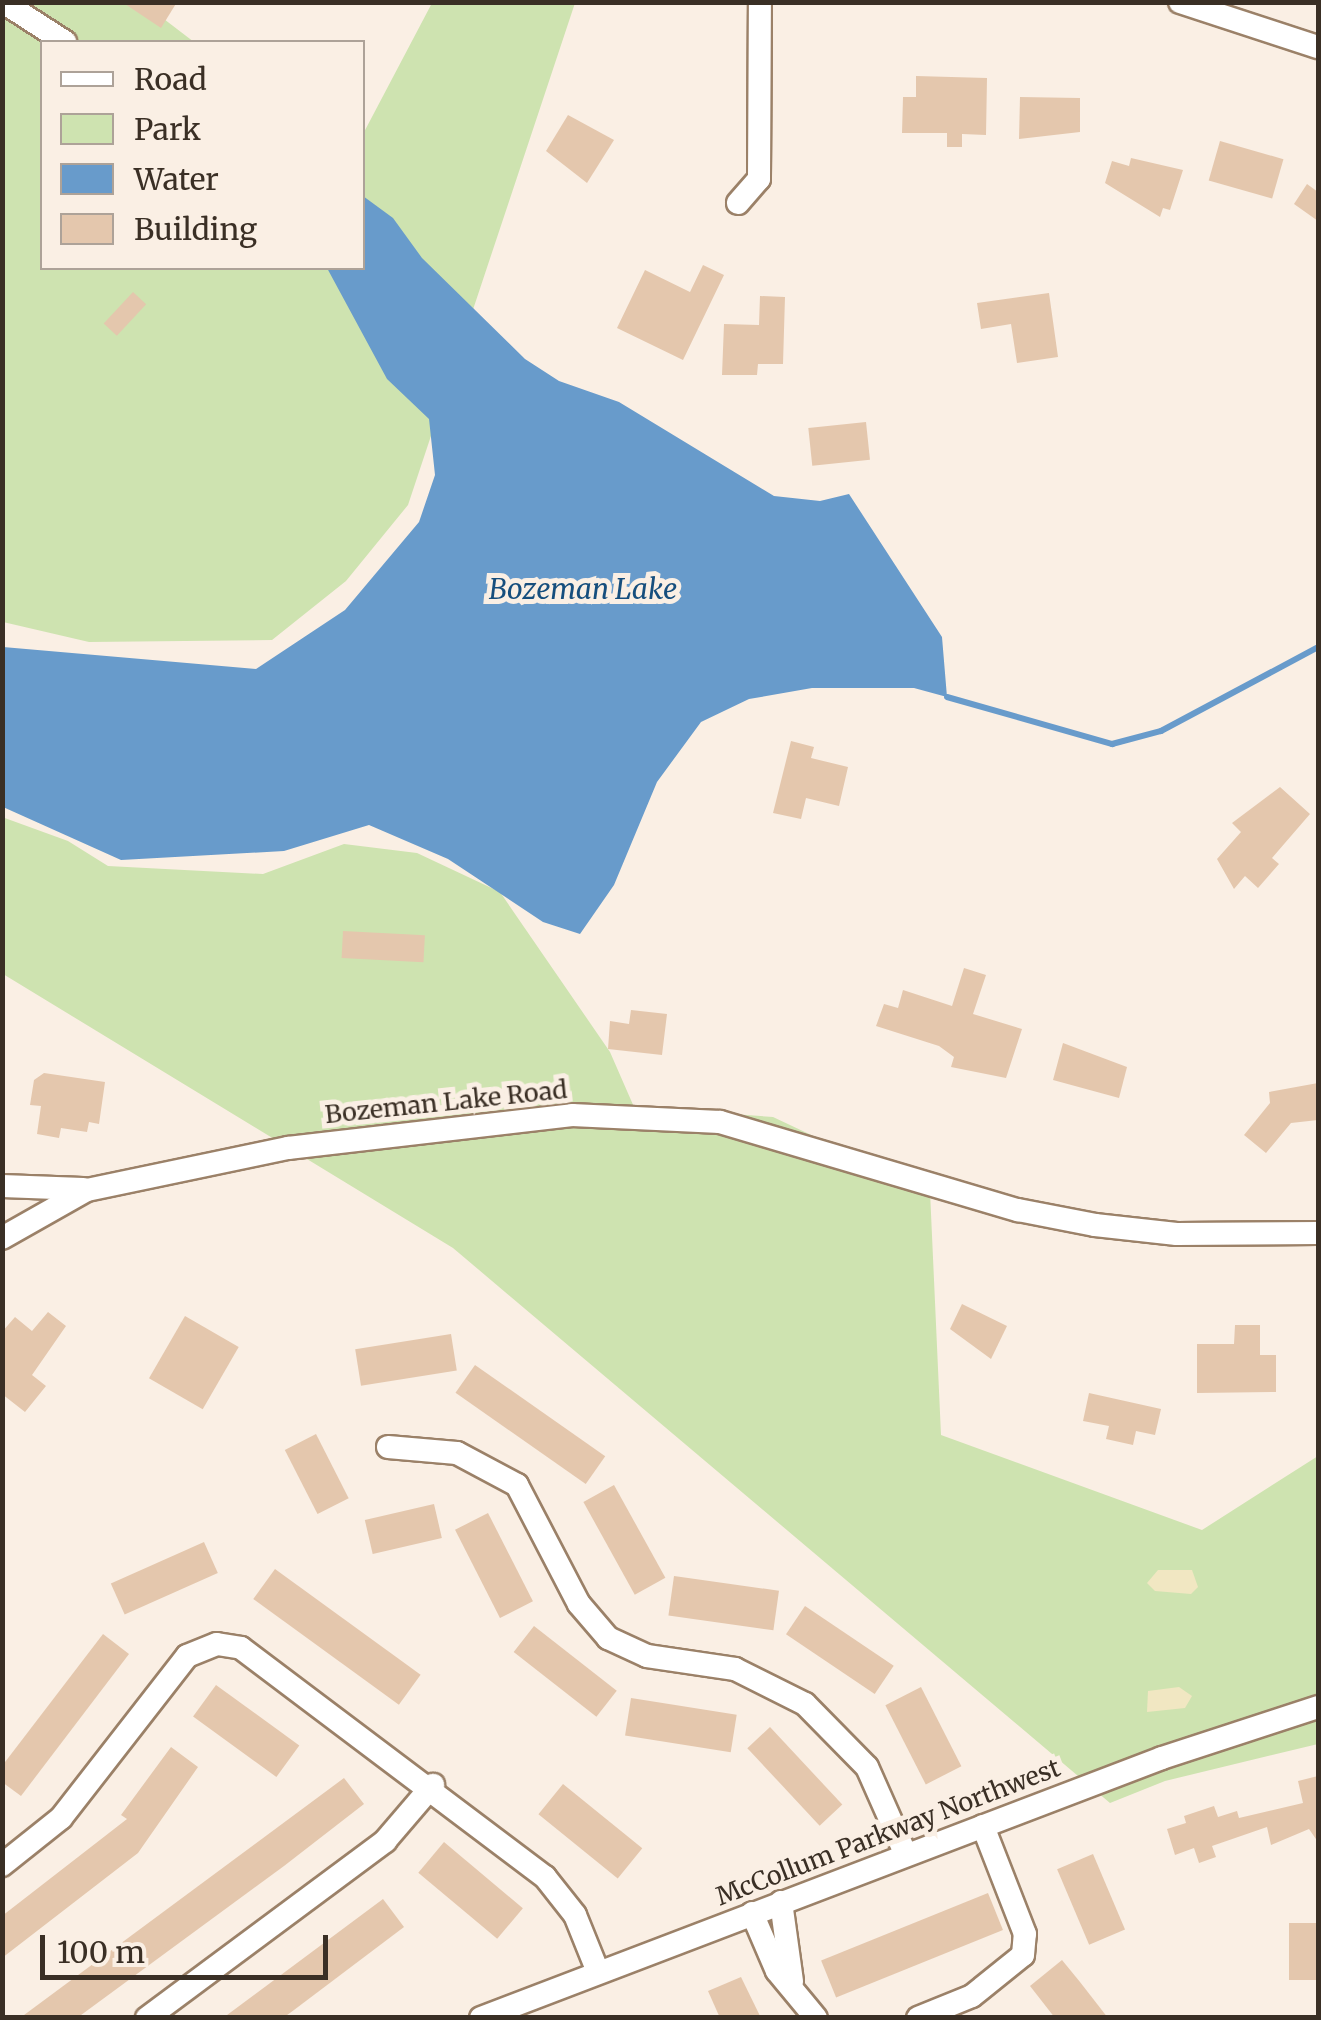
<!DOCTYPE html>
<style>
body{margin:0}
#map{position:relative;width:1321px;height:2020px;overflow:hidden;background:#faefe4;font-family:Merriweather,serif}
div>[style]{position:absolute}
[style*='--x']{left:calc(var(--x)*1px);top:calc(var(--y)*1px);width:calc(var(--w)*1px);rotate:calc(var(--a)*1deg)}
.green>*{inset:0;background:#cee3b0}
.sand>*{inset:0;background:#f1e7c2}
.water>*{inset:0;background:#689bcb}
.stream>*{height:6px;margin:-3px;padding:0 3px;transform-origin:3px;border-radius:3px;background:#689bcb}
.building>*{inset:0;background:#e4c7ad;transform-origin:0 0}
.roads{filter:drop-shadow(2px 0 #9b8168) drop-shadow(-2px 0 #9b8168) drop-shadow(0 2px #9b8168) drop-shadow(0 -2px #9b8168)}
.minor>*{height:22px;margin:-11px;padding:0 11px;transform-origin:11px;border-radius:11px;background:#fff}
span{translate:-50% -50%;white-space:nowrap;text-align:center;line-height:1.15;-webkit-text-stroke:10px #faefe4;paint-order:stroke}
.street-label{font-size:25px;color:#3a2f25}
.water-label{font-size:28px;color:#164e7d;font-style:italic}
.frame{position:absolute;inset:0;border:5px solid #3a2f25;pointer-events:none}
.legend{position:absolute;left:40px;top:40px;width:325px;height:230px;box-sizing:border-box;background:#faefe4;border:2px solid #ada298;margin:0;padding:12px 18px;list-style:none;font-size:30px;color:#3a2f25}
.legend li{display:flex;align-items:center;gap:20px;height:50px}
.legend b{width:50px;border:2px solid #ada298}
.scale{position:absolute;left:40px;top:1935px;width:288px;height:45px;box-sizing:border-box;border:5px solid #3a2f25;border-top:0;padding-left:12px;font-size:30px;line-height:35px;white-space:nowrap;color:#3a2f25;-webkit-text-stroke:8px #faefe4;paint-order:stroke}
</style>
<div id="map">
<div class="green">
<i style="clip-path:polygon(3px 3px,143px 3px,194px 42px,42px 42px,42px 268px,362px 268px,363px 134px,432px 3px,575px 3px,408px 505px,346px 581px,272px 640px,89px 642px,3px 622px)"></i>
<i style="clip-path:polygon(2px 817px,68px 841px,108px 866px,263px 874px,344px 844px,417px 853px,500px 892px,610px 1052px,634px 1107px,773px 1117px,930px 1191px,941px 1435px,1202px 1530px,1318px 1456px,1318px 1744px,1165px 1781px,1110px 1803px,453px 1248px,3px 974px)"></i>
</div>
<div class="sand">
<i style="clip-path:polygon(1158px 1570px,1192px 1570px,1198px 1587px,1191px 1594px,1155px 1591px,1147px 1583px)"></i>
<i style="clip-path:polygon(1179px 1687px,1192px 1696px,1185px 1708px,1147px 1712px,1148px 1691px)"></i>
</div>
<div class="water">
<i style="clip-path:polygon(363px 196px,393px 218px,422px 258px,525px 359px,559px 381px,619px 402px,774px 496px,820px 501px,849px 494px,942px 637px,947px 697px,914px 688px,812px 688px,749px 699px,701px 722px,657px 782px,614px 885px,580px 934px,543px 922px,448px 859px,369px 825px,284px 851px,121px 860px,3px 807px,3px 647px,256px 669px,345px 610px,419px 522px,435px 475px,429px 419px,387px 379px,327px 268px,362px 268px)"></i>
</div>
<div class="stream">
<i style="--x:947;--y:697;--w:172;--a:15.9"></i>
<i style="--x:1112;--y:744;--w:51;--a:-14.9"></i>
<i style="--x:1161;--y:731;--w:178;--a:-28.1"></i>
</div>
<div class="building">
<i style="clip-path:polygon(122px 2px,177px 2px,161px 28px)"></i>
<i style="clip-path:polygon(916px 76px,987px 78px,986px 135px,962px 134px,962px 147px,947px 147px,947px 133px,902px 133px,903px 97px,916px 97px)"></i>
<i style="clip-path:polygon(1020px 97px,1080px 98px,1080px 132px,1019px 139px)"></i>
<i style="clip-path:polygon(568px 115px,614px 140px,587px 183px,546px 151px)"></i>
<i style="left:1220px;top:141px;width:66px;height:41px;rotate:16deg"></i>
<i style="clip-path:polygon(1131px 158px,1183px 170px,1170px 210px,1163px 208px,1160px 217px,1105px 183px,1112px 161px,1129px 166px)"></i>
<i style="clip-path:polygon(1307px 184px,1318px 192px,1318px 221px,1294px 204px)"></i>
<i style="clip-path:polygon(703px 265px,724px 275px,683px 360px,617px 328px,645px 270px,690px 292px)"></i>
<i style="left:133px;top:292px;width:18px;height:43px;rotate:43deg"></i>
<i style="clip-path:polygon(1049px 293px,1058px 357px,1017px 363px,1011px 324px,981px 329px,977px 303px)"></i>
<i style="clip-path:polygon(760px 296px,785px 297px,783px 364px,758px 364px,757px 375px,722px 375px,724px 324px,759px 325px)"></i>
<i style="left:866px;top:422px;width:38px;height:58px;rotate:84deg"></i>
<i style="clip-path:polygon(791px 741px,814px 747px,811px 758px,848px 767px,839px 806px,806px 798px,801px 819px,773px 813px)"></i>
<i style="clip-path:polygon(1280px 787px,1310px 814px,1272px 858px,1279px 864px,1258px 888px,1245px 876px,1234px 889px,1217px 859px,1241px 832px,1232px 823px)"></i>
<i style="left:343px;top:931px;width:82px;height:27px;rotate:3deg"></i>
<i style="clip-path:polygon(964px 968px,986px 975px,973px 1014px,1022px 1029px,1006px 1078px,951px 1067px,954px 1057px,939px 1046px,876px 1026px,884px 1004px,898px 1008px,903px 990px,952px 1006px)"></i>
<i style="clip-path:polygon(631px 1010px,667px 1014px,662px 1055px,608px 1049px,610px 1021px,629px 1024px)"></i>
<i style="clip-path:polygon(1063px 1043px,1127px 1067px,1119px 1098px,1053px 1080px)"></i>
<i style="clip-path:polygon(44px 1073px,105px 1082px,99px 1124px,89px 1122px,87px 1132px,61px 1128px,59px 1138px,37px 1134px,41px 1106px,30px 1105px,34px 1080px)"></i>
<i style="clip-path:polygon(1318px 1083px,1318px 1120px,1291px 1123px,1266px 1153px,1244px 1135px,1270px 1103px,1269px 1092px)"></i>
<i style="clip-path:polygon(962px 1304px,1007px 1326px,991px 1359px,950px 1329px)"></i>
<i style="clip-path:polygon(48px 1312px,66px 1326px,32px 1375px,46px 1386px,25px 1412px,2px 1394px,2px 1332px,15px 1317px,32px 1331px)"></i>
<i style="left:185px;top:1316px;width:62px;height:72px;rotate:30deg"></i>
<i style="clip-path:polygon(1235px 1325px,1260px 1325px,1260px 1355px,1276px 1355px,1276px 1392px,1197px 1393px,1197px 1344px,1234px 1344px)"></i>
<i style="left:451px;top:1334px;width:37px;height:97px;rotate:81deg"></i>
<i style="left:475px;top:1365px;width:159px;height:34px;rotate:35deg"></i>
<i style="clip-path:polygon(1089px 1393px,1161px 1409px,1155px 1435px,1136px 1431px,1133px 1445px,1106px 1439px,1109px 1426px,1083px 1421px)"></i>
<i style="left:316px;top:1434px;width:72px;height:35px;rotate:63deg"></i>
<i style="left:614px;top:1485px;width:106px;height:35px;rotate:61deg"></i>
<i style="left:434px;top:1504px;width:35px;height:71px;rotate:77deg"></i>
<i style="left:488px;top:1513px;width:99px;height:37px;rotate:63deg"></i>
<i style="left:204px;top:1542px;width:34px;height:102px;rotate:66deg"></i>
<i style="left:275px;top:1569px;width:180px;height:37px;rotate:36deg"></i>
<i style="left:674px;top:1576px;width:106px;height:40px;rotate:8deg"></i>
<i style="left:805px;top:1606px;width:107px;height:34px;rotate:34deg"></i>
<i style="left:534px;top:1626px;width:105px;height:33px;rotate:38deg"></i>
<i style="clip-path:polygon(103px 1634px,129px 1654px,21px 1796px,2px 1782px,2px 1766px)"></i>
<i style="left:216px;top:1685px;width:103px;height:39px;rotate:36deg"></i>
<i style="left:921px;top:1687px;width:89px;height:40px;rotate:63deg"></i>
<i style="left:631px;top:1698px;width:107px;height:38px;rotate:9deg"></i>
<i style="left:770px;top:1727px;width:106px;height:31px;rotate:47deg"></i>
<i style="clip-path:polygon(171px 1747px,198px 1767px,138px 1853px,2px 1958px,2px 1916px,127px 1819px,121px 1815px)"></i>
<i style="clip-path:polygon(1318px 1776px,1318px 1842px,1309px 1829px,1271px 1845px,1267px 1827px,1212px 1846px,1216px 1857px,1199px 1863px,1194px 1848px,1175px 1855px,1167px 1829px,1186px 1823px,1184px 1816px,1214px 1806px,1218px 1817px,1237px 1811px,1239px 1818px,1303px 1803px,1298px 1781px)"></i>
<i style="clip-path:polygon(344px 1778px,364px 1804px,284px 1866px,77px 2018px,20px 2018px)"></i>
<i style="left:563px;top:1784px;width:102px;height:39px;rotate:39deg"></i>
<i style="left:444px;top:1842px;width:103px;height:40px;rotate:40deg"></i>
<i style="left:1093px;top:1854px;width:82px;height:39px;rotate:67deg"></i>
<i style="left:988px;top:1893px;width:40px;height:180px;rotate:68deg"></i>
<i style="clip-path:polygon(383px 1899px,404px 1927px,294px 2010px,283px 2018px,223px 2018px)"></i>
<i style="left:1318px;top:1923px;width:57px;height:29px;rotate:90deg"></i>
<i style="clip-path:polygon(1062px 1960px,1080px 1982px,1108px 2018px,1055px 2018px,1030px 1986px)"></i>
<i style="clip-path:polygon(741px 1977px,761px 2018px,720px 2018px,708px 1991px)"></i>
</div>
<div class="roads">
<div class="minor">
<i style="--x:3;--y:2;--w:74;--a:32.8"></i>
<i style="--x:1180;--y:2;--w:145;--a:18.1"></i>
<i style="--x:738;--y:203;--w:32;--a:-49"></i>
<i style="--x:759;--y:179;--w:177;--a:-89.7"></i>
<i style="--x:2;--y:1186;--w:81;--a:2.1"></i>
<i style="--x:2;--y:1238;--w:98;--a:-29.5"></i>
<i style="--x:87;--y:1190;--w:205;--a:-11.8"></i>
<i style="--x:288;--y:1148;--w:286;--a:-6.6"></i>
<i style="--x:572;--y:1115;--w:148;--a:2.7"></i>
<i style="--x:720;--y:1122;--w:311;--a:16.5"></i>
<i style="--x:1018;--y:1210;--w:78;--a:11"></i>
<i style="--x:1095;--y:1225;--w:82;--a:6.3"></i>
<i style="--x:1177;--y:1234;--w:141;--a:-0.4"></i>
<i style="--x:388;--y:1447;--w:69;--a:5"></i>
<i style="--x:457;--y:1453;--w:68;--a:28.1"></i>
<i style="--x:517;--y:1485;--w:134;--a:62.5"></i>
<i style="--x:579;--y:1604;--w:45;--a:49.5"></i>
<i style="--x:608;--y:1638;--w:43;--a:24.8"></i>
<i style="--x:647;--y:1656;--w:89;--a:8.4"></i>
<i style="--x:735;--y:1669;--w:78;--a:26.6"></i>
<i style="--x:805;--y:1704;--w:88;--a:45.5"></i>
<i style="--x:867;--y:1767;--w:96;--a:66.1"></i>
<i style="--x:2;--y:1865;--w:75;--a:-38.5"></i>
<i style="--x:61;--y:1818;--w:205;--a:-52.1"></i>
<i style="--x:187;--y:1656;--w:32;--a:-22"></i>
<i style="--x:217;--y:1644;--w:24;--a:9"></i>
<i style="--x:241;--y:1648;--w:381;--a:37"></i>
<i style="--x:545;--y:1877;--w:48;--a:51.7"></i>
<i style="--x:575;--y:1915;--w:61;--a:68"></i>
<i style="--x:781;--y:1902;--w:80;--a:82.1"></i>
<i style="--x:752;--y:1913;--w:63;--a:66.7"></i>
<i style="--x:777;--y:1971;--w:61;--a:50.3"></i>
<i style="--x:147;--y:2018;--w:297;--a:-36.6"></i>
<i style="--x:385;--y:1841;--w:74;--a:-49.4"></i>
<i style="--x:481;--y:2018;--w:729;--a:-20.9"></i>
<i style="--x:1162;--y:1758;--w:164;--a:-18.1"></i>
<i style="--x:918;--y:2018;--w:58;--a:-22.2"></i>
<i style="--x:972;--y:1996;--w:65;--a:-38.8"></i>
<i style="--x:1023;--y:1955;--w:21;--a:-85"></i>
<i style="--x:1025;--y:1934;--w:116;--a:-111.3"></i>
</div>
</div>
<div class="street-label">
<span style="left:446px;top:1102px;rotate:-6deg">Bozeman Lake Road</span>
<span style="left:888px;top:1832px;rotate:-21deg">McCollum Parkway Northwest</span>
</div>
<div class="water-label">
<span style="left:583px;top:589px">Bozeman Lake</span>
</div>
<div class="frame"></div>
<ul class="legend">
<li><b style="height:12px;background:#fff"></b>Road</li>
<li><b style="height:28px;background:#cee3b0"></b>Park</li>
<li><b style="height:28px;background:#689bcb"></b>Water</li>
<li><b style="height:28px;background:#e4c7ad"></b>Building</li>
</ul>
<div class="scale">100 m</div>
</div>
